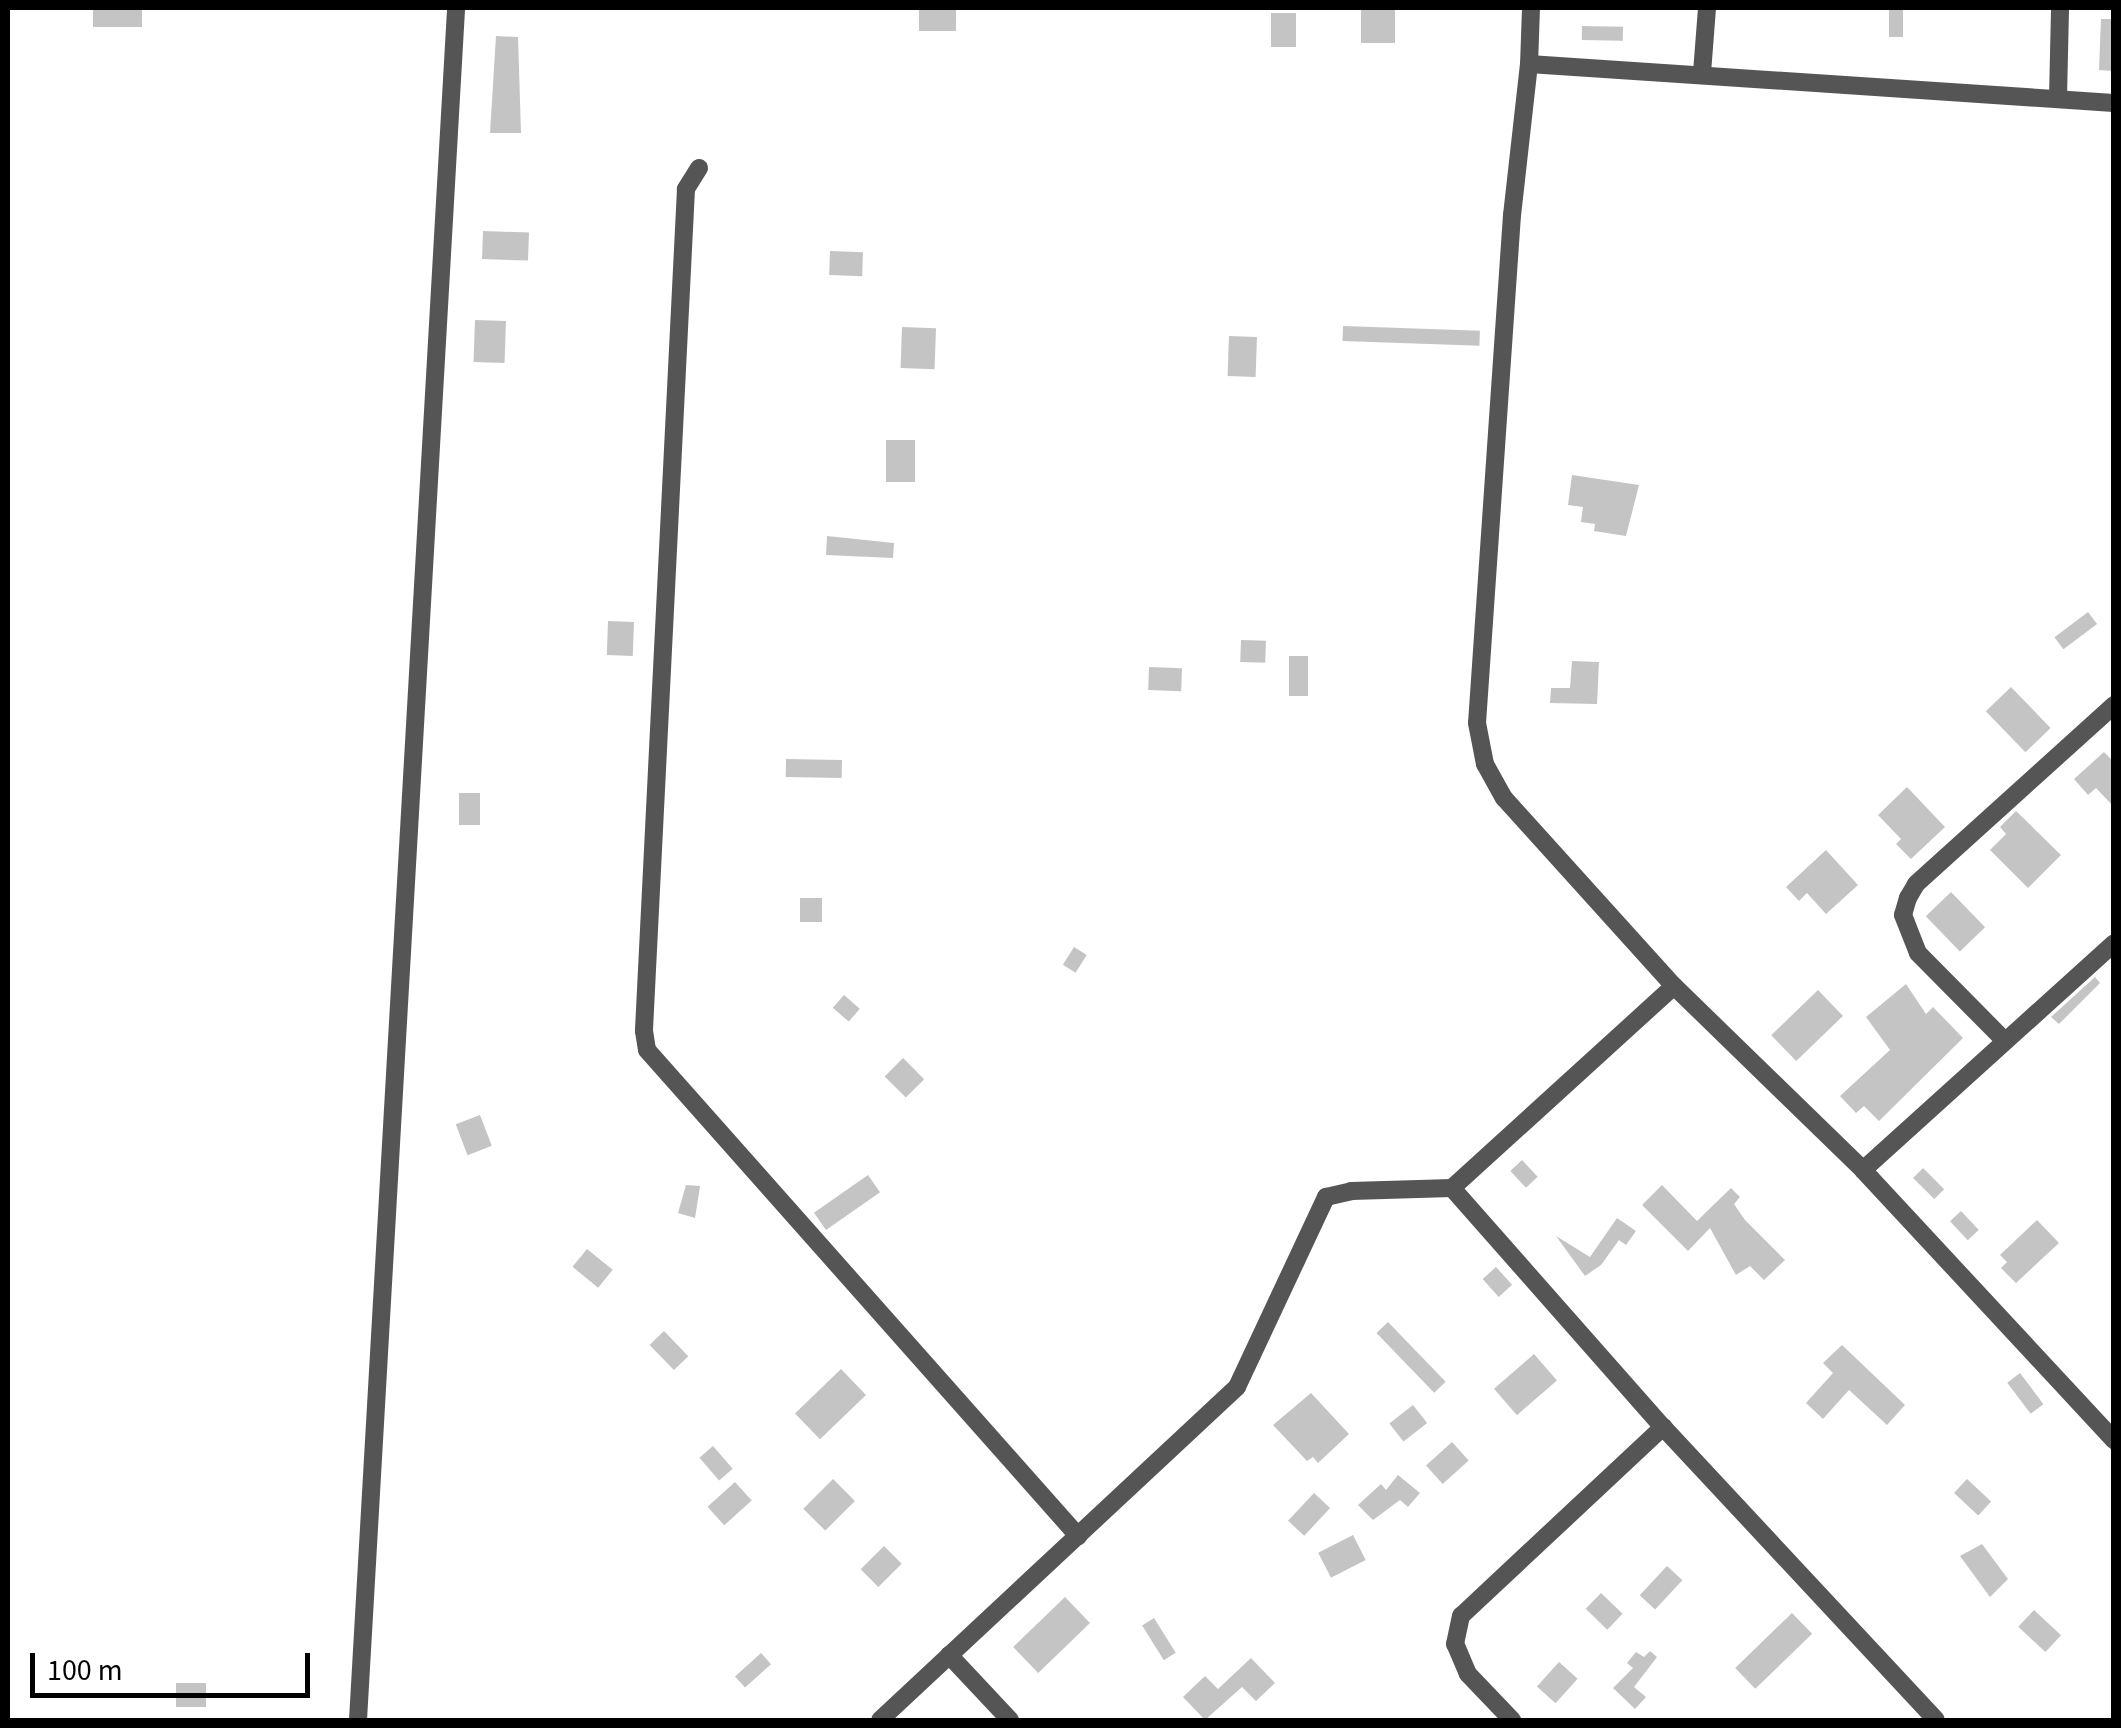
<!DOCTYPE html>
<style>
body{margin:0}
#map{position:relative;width:2121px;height:1728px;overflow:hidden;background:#fff;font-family:"Source Sans 3",sans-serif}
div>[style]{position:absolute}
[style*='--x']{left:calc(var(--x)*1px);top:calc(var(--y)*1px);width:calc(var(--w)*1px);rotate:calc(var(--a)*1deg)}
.building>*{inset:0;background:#c4c4c4;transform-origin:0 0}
.street>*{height:18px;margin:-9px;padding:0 9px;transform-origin:9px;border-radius:9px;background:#555}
span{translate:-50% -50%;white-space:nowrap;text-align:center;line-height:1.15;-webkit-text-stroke:10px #fff;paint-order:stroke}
.frame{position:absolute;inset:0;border:10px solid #000;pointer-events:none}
.scale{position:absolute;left:30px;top:1653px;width:280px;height:45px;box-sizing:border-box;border:5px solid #000;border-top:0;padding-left:12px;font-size:30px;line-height:35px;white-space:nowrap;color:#000;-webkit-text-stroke:8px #fff;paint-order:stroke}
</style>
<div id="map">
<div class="building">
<i style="left:93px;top:8px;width:49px;height:19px"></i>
<i style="left:919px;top:8px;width:37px;height:23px"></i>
<i style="left:1361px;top:8px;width:34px;height:35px"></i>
<i style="left:1889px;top:8px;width:14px;height:29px"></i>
<i style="left:1271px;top:13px;width:25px;height:34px"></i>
<i style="clip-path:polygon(2101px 19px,2114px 19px,2114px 71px,2099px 70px)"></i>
<i style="left:1582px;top:26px;width:41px;height:14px;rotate:1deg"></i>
<i style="clip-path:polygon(496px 36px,518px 37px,521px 133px,490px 133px)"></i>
<i style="left:483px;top:231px;width:46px;height:28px;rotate:2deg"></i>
<i style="left:830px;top:251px;width:33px;height:24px;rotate:2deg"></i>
<i style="left:475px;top:320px;width:31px;height:42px;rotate:2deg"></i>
<i style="left:1343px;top:326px;width:137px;height:15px;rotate:2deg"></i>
<i style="left:902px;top:327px;width:34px;height:41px;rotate:2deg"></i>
<i style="left:1229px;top:336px;width:28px;height:40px;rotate:2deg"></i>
<i style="left:886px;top:440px;width:29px;height:42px"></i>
<i style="clip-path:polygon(1572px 475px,1639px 485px,1626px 536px,1594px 531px,1595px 524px,1581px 522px,1583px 507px,1568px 505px)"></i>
<i style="clip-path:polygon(827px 536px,894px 543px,893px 558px,826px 555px)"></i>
<i style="left:2088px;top:612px;width:15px;height:42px;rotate:53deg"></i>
<i style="left:608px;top:621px;width:26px;height:34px;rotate:2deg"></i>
<i style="left:1241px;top:640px;width:25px;height:22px;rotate:2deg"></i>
<i style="left:1289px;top:656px;width:19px;height:40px"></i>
<i style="clip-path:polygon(1572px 661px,1599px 662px,1597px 704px,1550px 703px,1551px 688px,1570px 688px)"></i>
<i style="left:1149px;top:667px;width:33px;height:23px;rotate:2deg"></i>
<i style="left:2011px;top:687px;width:57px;height:35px;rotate:46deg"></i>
<i style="clip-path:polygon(2104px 752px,2114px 762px,2114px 807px,2096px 788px,2088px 795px,2074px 779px)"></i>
<i style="left:786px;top:759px;width:56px;height:18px;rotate:1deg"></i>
<i style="clip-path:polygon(1907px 787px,1945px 827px,1911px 859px,1896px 844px,1901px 839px,1878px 815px)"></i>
<i style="left:459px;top:793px;width:21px;height:32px"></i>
<i style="clip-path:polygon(2016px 811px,2061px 855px,2028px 888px,1990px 850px,2006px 834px,2000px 827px)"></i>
<i style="clip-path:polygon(1826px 850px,1858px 885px,1826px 914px,1807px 893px,1799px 901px,1786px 887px)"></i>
<i style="left:1951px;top:892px;width:49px;height:35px;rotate:46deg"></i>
<i style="left:800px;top:898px;width:22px;height:24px"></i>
<i style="left:1074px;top:947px;width:15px;height:21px;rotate:32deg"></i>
<i style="clip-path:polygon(2095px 977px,2100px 983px,2059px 1024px,2051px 1017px)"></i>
<i style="clip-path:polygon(1906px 984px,1926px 1014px,1933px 1007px,1963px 1038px,1879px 1121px,1864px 1106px,1856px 1113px,1840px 1096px,1890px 1050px,1866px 1017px)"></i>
<i style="left:1818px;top:990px;width:36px;height:65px;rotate:46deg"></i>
<i style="left:844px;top:995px;width:21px;height:17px;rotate:41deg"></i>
<i style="left:903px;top:1058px;width:30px;height:26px;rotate:45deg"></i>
<i style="left:480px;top:1115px;width:33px;height:26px;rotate:69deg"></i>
<i style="left:1522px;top:1160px;width:23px;height:16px;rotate:47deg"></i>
<i style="left:1923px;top:1168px;width:30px;height:14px;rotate:45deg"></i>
<i style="left:868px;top:1175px;width:21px;height:66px;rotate:55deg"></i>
<i style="clip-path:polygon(686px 1185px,700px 1186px,695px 1218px,678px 1213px)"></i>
<i style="clip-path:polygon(1662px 1185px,1697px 1221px,1731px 1188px,1740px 1197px,1734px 1204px,1745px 1220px,1785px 1260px,1764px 1280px,1750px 1266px,1736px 1275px,1710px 1228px,1688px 1251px,1642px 1205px)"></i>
<i style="left:1961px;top:1211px;width:26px;height:15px;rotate:47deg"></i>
<i style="clip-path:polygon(1617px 1218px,1636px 1231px,1626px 1245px,1619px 1240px,1601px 1265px,1585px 1276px,1556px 1236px,1590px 1257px)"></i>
<i style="clip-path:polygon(2037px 1220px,2059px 1243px,2016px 1283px,2001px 1268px,2007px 1262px,2000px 1255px)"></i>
<i style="left:587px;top:1249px;width:33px;height:23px;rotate:39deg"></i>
<i style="left:1496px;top:1267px;width:24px;height:18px;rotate:48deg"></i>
<i style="left:1388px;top:1322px;width:83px;height:16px;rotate:46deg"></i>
<i style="left:664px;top:1331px;width:35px;height:20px;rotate:46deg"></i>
<i style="clip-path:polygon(1842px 1345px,1905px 1405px,1887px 1425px,1849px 1390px,1823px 1419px,1806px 1403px,1833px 1373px,1823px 1363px)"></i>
<i style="left:1534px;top:1354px;width:35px;height:53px;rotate:49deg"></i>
<i style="left:841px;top:1369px;width:36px;height:64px;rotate:46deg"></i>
<i style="left:2020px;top:1373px;width:39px;height:16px;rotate:53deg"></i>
<i style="clip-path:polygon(1311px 1393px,1349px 1434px,1318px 1463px,1313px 1457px,1307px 1461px,1273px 1425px)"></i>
<i style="left:1413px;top:1405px;width:23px;height:30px;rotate:52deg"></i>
<i style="left:1452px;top:1442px;width:25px;height:35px;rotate:48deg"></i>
<i style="left:713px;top:1446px;width:30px;height:18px;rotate:49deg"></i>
<i style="clip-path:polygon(1398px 1475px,1420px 1493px,1408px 1507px,1400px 1500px,1373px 1520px,1358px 1505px,1381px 1484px,1386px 1490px)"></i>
<i style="left:833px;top:1479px;width:31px;height:42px;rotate:45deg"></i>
<i style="left:1967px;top:1479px;width:33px;height:19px;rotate:43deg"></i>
<i style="left:735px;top:1482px;width:25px;height:37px;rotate:48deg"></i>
<i style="left:1314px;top:1493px;width:22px;height:38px;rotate:43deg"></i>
<i style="left:1353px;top:1535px;width:28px;height:39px;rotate:63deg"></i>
<i style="clip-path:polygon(1982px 1544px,2008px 1579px,1990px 1597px,1960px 1556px)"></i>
<i style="left:884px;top:1546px;width:25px;height:33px;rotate:45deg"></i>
<i style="left:1667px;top:1566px;width:21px;height:40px;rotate:43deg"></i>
<i style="left:1601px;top:1593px;width:30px;height:22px;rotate:44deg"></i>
<i style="left:1065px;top:1597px;width:36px;height:72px;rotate:46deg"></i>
<i style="left:2034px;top:1610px;width:37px;height:23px;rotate:43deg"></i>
<i style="left:1792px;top:1613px;width:29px;height:79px;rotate:46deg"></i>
<i style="left:1154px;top:1618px;width:41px;height:14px;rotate:58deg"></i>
<i style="clip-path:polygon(1650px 1651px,1657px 1657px,1634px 1687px,1646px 1697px,1635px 1709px,1613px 1688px,1633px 1668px,1627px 1663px,1636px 1652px,1644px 1657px)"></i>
<i style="left:761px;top:1653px;width:15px;height:35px;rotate:48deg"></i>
<i style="clip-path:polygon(1251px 1658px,1275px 1683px,1256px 1701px,1242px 1687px,1205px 1720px,1183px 1697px,1205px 1676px,1218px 1689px)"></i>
<i style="left:1559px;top:1662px;width:25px;height:33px;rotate:42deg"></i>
<i style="left:176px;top:1683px;width:30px;height:24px"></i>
</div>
<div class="street">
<i style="--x:1531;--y:8;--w:56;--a:92"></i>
<i style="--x:1529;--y:64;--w:152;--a:96.4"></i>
<i style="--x:1512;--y:215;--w:509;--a:93.94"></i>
<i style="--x:1477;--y:723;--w:42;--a:79"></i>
<i style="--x:1485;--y:764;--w:39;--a:61"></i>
<i style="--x:1504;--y:798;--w:253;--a:47.9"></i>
<i style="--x:1674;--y:986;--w:264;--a:44.2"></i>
<i style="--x:1863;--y:1170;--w:369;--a:47.1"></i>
<i style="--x:1529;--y:64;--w:586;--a:3.81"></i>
<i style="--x:1702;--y:73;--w:65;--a:-85.6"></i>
<i style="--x:2058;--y:98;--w:90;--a:-88.7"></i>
<i style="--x:699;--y:168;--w:25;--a:122"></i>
<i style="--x:686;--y:189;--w:843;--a:92.86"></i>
<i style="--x:644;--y:1031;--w:19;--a:81"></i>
<i style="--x:647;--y:1050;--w:650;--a:48.43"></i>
<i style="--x:1674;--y:986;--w:300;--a:137.7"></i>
<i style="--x:1452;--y:1188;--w:319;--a:48.6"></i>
<i style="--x:1663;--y:1427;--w:400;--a:47"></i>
<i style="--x:2005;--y:1041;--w:124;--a:-134.7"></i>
<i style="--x:1918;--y:953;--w:41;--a:-111.5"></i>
<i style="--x:1903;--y:915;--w:18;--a:-74"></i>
<i style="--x:1908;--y:898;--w:16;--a:-60"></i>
<i style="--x:1916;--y:884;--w:267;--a:-42.1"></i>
<i style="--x:1863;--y:1170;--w:338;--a:-42.1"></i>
<i style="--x:949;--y:1655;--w:89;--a:46.8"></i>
<i style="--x:358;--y:1720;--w:1715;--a:-86.72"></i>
<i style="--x:880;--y:1720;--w:488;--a:-43"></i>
<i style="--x:1237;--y:1387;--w:210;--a:-64.9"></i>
<i style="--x:1326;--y:1197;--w:26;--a:-13"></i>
<i style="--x:1351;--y:1191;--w:101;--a:-1.7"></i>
<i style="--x:1512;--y:1720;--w:64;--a:-133.7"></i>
<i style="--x:1468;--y:1674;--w:33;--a:-113"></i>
<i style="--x:1455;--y:1644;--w:29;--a:-78"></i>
<i style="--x:1461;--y:1616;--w:277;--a:-43.1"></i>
</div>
<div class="frame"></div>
<div class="scale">100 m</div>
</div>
